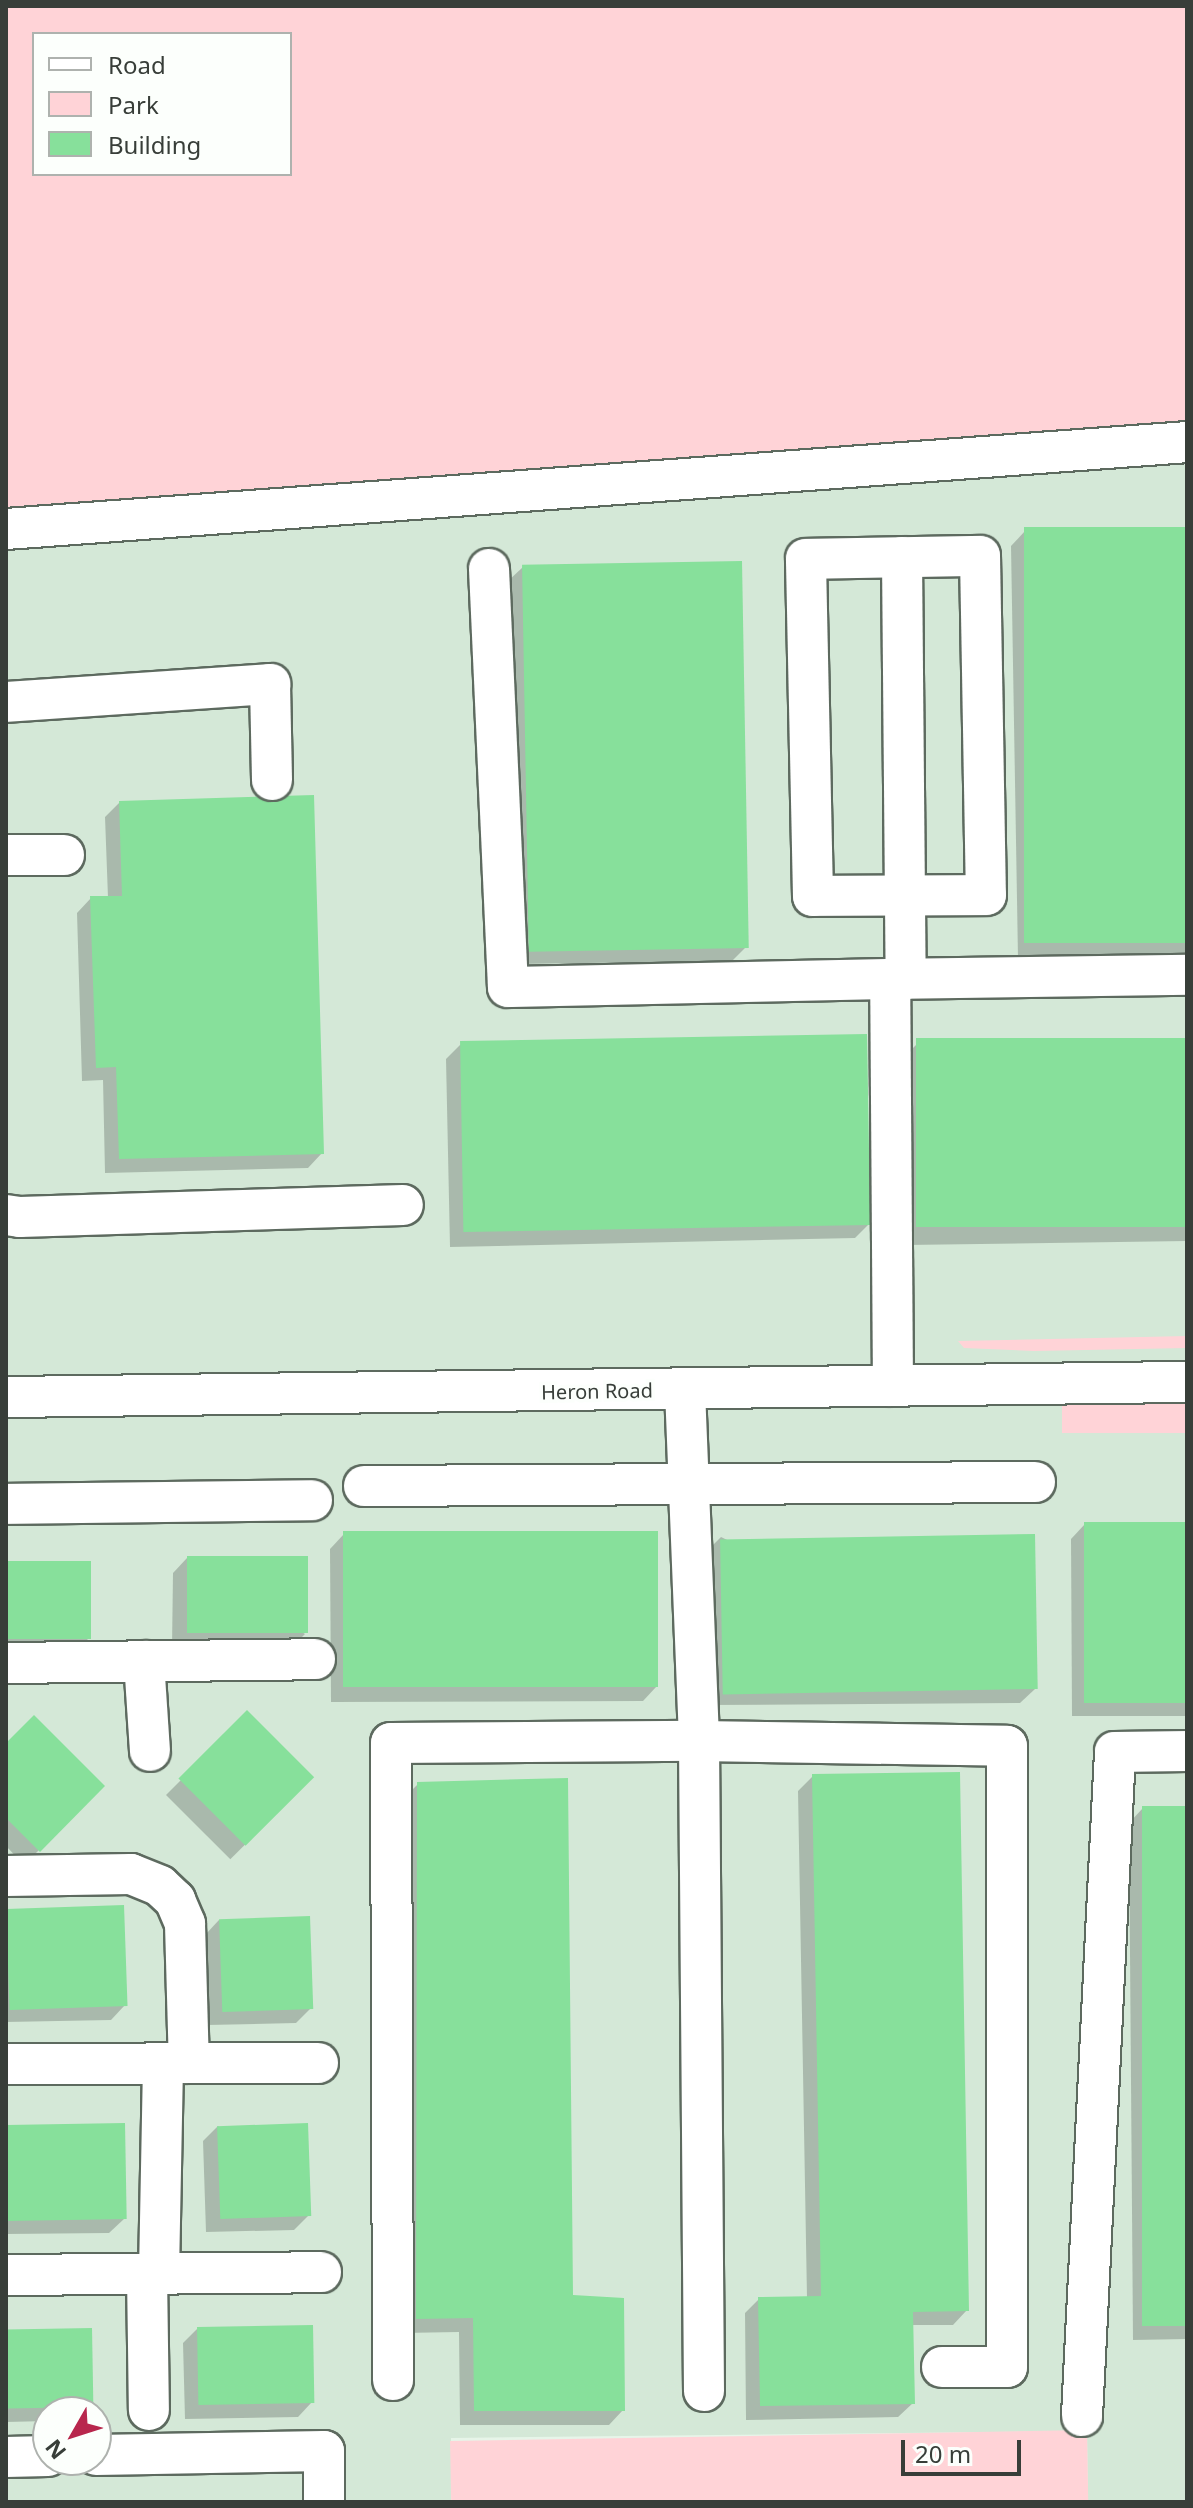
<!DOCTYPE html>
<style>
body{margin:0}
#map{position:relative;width:1193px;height:2508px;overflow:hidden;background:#e7f5e9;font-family:"Noto Sans",sans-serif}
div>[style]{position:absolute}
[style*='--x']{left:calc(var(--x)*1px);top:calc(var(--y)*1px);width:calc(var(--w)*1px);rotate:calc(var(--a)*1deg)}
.built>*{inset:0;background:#d4e8d7}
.green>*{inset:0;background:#ffd3d7;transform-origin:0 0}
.shadow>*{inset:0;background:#0003;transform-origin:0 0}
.building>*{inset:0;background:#87e09b;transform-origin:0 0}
.roads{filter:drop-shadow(2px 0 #5d6a5f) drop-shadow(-2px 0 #5d6a5f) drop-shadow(0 2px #5d6a5f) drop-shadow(0 -2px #5d6a5f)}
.minor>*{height:40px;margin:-20px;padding:0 20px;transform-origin:20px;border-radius:20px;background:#fff}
span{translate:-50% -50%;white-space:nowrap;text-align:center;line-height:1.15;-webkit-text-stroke:7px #fcfffc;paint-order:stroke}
.street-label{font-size:20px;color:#383e39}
.frame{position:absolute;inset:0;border:8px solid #383e39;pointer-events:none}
.legend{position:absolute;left:32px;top:32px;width:260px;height:144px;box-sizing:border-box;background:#fcfffc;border:2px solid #aeb2ae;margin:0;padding:10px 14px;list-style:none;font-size:24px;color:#383e39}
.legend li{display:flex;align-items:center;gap:16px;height:40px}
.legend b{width:40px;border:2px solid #aeb2ae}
.north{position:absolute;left:32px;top:2396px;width:80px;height:80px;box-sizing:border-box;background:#fcfffc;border:2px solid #aeb2ae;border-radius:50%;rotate:231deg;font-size:22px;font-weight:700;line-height:32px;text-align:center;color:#383e39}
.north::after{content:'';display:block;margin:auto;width:28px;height:36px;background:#b8274d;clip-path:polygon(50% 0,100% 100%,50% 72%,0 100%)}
.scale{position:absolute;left:901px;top:2440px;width:120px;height:36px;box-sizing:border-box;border:4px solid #383e39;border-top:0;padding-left:10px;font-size:24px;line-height:28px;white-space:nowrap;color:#383e39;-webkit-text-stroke:6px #fcfffc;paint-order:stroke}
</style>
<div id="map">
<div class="built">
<i style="clip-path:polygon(evenodd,6px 6px,1187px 6px,1187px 2502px,1088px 2502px,1087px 2431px,451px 2438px,451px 2502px,6px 2502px,6px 6px,34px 34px,290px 34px,290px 174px,34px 174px,34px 34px,6px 6px,48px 2412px,96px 2412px,96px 2460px,48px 2460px,48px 2412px)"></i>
</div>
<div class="green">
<i style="clip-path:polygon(evenodd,6px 6px,1187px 6px,1187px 432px,6px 511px,6px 6px,34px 34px,290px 34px,290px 174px,34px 174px,34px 34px)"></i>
<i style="clip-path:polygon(1187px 1336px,1187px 1348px,1034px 1351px,964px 1348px,958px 1341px)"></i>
<i style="left:1187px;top:1404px;width:29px;height:125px;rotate:90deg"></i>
<i style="left:1087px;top:2430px;width:72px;height:637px;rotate:89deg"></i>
</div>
<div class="shadow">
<i style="clip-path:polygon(1187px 529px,1187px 956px,1018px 959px,1011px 546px,1025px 531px)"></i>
<i style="clip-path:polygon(523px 567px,746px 947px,732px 961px,515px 964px,508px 581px)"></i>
<i style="clip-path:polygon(120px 802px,322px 1153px,308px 1168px,105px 1173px,103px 1080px,82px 1081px,77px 913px,91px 898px,108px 898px,105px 817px)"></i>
<i style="clip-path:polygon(1187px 1040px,1187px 1241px,906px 1245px,903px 1058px,917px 1044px)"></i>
<i style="clip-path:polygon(461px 1044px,869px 1224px,855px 1238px,450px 1247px,446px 1059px)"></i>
<i style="clip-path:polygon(1085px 1524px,1187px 1524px,1187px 1716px,1072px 1716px,1071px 1539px)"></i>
<i style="clip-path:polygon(344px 1534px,657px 1686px,643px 1701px,331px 1702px,330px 1549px)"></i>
<i style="clip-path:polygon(721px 1537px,1035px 1689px,1020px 1703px,707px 1705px,707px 1551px)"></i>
<i style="clip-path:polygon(187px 1558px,305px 1634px,291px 1648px,172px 1647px,173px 1573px)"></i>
<i style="clip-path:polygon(6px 1564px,89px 1638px,75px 1652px,6px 1653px)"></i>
<i style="left:248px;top:1713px;width:91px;height:116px;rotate:45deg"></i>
<i style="clip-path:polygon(6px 1746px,103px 1786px,24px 1865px,6px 1846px)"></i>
<i style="clip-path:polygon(813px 1776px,967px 2310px,953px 2325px,912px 2325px,913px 2403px,898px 2417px,746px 2420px,745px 2313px,759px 2299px,807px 2298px,798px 1791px)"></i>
<i style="clip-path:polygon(418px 1784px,571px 2297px,623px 2410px,609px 2425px,460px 2425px,459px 2332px,402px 2333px,403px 1799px)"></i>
<i style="clip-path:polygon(1143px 1808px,1187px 1808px,1187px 2339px,1133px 2340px,1129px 1823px)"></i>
<i style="clip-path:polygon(6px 1910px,125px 2005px,111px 2020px,6px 2022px)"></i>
<i style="clip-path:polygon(219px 1920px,311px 2008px,296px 2023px,207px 2025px,205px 1935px)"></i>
<i style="clip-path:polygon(6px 2126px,124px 2219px,109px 2233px,6px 2234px)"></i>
<i style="clip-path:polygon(218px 2126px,309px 2215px,294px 2230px,206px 2232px,203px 2141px)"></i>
<i style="clip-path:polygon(197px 2329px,312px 2402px,298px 2417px,185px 2419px,183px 2343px)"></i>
<i style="clip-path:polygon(6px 2332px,92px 2406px,86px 2412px,48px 2412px,48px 2421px,6px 2422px)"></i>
</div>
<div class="building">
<i style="left:1187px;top:527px;width:416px;height:163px;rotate:90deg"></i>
<i style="left:742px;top:561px;width:387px;height:220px;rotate:89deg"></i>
<i style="clip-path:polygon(314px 795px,324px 1154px,119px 1159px,116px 1067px,96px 1068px,90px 896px,122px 896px,119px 801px)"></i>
<i style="left:867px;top:1034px;width:191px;height:407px;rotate:89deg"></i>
<i style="left:1187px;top:1038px;width:189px;height:271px;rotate:90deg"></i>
<i style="left:1084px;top:1522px;width:103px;height:181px"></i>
<i style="left:658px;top:1531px;width:156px;height:315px;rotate:90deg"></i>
<i style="left:1035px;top:1534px;width:155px;height:315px;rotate:89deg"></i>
<i style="left:187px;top:1556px;width:121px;height:77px"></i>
<i style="left:91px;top:1561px;width:78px;height:85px;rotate:90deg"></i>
<i style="left:247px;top:1710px;width:95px;height:97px;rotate:45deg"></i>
<i style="clip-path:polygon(34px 1715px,105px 1786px,40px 1852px,6px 1818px,6px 1743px)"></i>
<i style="clip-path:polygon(960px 1772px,969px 2311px,913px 2312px,915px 2404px,760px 2406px,758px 2297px,821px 2296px,812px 1774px)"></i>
<i style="clip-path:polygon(568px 1778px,573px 2295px,624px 2298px,625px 2411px,474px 2411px,473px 2318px,416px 2319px,417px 1782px)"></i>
<i style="left:1142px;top:1806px;width:45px;height:520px"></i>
<i style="left:124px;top:1905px;width:101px;height:118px;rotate:88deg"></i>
<i style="left:310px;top:1916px;width:93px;height:91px;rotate:88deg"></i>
<i style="left:125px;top:2123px;width:96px;height:119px;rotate:89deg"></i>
<i style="left:308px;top:2123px;width:93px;height:91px;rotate:88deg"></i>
<i style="left:313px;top:2325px;width:78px;height:116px;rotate:89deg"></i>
<i style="left:92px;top:2328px;width:79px;height:86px;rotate:89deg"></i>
</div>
<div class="roads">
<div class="minor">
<i style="--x:6;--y:529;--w:1184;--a:-4.21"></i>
<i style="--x:980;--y:556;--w:339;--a:89"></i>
<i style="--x:986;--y:895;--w:173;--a:179.7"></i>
<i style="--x:813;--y:896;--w:337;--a:-91.2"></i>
<i style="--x:806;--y:559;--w:174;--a:-1"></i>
<i style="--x:902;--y:557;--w:422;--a:89.5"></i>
<i style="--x:489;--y:569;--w:418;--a:87.4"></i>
<i style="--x:508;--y:987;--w:382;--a:-1.2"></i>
<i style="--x:6;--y:702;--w:265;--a:-3.9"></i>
<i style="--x:270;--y:684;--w:96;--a:88.8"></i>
<i style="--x:6;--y:855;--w:58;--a:0"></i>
<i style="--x:6;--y:1215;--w:14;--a:8"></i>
<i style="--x:20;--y:1217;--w:383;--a:-1.8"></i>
<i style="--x:893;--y:1386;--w:407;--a:-90.4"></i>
<i style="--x:890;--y:979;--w:297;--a:-0.8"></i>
<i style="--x:685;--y:1390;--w:351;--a:87.7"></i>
<i style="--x:699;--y:1741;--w:650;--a:89.56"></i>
<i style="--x:6;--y:1397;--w:1181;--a:-0.73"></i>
<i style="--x:364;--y:1486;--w:671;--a:-0.34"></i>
<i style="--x:6;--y:1504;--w:306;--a:-0.7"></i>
<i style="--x:144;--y:1661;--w:90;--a:86.2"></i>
<i style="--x:6;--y:1663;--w:309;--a:-0.7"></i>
<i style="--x:6;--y:1876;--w:125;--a:-0.9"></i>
<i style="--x:131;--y:1874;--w:31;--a:22"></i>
<i style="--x:160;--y:1886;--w:21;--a:43"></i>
<i style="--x:175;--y:1900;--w:26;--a:67"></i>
<i style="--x:185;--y:1924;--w:139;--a:88.4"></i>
<i style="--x:6;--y:2064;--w:312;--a:-0.2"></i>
<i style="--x:159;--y:2273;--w:210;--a:-88.9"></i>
<i style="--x:147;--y:2274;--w:136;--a:89.2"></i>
<i style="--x:6;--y:2275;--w:315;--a:-0.5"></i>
<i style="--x:393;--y:2380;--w:637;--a:-90.18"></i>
<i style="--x:391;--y:1743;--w:308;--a:-0.4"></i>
<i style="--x:699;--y:1741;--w:308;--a:0.9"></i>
<i style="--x:1007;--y:1746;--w:621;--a:90"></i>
<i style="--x:1007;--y:2367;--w:65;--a:180"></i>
<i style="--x:1082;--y:2416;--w:665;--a:-87.15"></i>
<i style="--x:1115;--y:1752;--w:72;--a:-0.8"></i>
<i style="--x:96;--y:2455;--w:228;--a:-1"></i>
<i style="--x:324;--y:2451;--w:51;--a:90"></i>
<i style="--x:6;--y:2457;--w:42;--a:-1.4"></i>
</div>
</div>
<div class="street-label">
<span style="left:597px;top:1391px;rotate:-1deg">Heron Road</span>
</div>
<div class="frame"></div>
<ul class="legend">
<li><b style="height:10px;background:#fff"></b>Road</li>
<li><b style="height:22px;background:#ffd3d7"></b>Park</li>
<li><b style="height:22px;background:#87e09b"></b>Building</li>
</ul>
<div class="north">N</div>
<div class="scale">20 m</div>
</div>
